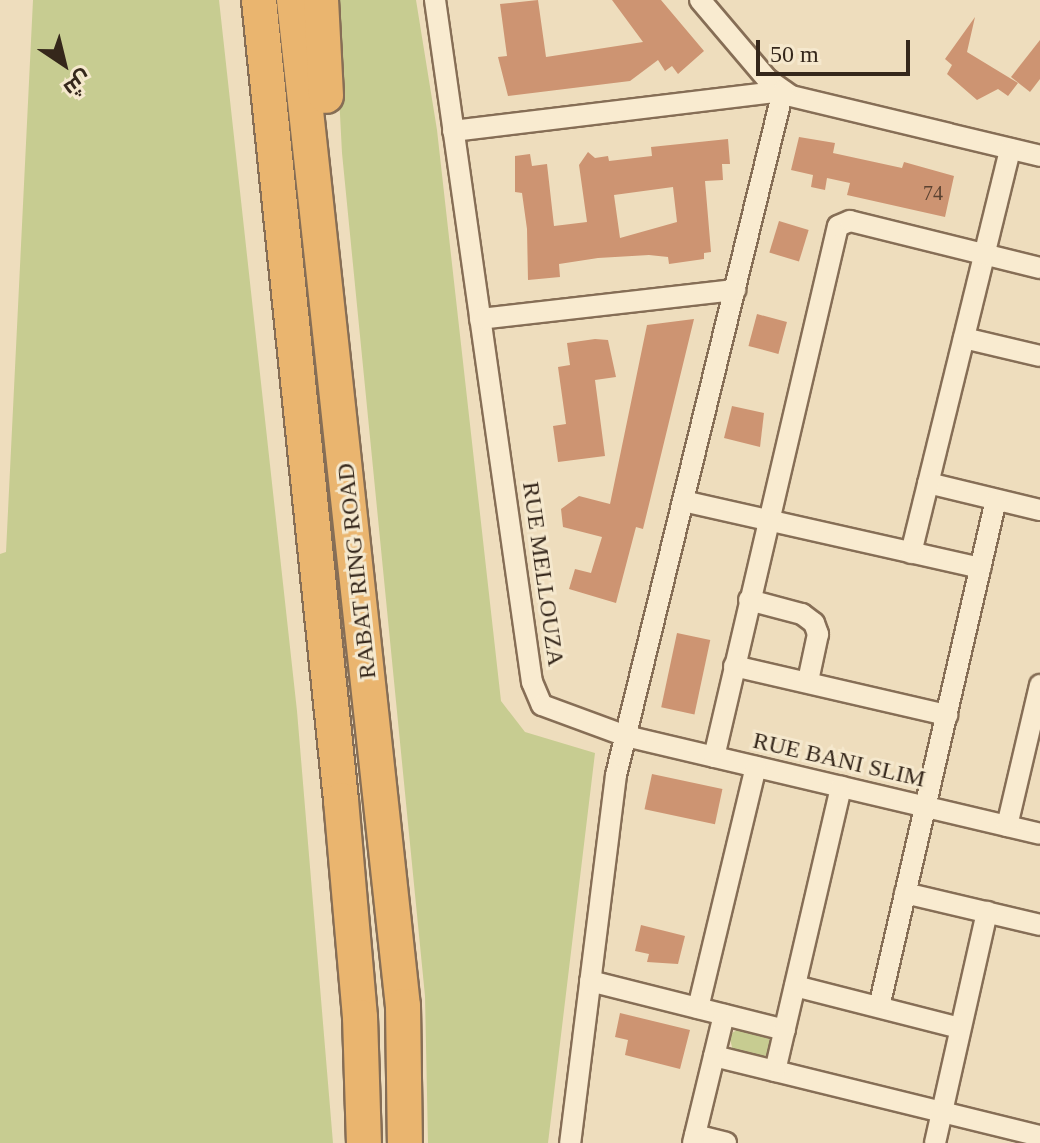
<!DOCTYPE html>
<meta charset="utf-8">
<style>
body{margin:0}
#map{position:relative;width:1040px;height:1143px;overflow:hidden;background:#eeddbd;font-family:"Times New Roman",Cairo,serif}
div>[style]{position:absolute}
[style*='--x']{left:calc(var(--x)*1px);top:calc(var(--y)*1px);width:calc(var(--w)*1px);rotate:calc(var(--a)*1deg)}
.green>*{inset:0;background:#c7cc91}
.building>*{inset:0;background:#cd9472;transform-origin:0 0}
.roads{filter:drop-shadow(2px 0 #866e56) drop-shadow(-2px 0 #866e56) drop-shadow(0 2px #866e56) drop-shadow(0 -2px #866e56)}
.minor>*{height:20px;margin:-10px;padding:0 10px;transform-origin:10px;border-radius:10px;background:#f9ebd0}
.trunk>*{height:34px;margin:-17px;padding:0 17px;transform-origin:17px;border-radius:17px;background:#eab56f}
span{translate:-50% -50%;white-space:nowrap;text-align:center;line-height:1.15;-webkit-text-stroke:6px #f5e8cd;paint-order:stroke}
.number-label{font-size:20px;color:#5b4231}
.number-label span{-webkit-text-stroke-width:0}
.street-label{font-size:24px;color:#35271b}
.north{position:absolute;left:24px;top:24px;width:80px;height:80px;-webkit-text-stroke:6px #f5e8cd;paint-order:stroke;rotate:145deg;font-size:22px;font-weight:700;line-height:32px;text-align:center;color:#35271b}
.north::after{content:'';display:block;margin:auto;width:28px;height:36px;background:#35271b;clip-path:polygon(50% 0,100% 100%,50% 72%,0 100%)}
.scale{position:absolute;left:756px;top:40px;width:154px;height:36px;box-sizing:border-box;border:4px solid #35271b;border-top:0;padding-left:10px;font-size:24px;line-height:28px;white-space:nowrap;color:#35271b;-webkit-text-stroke:6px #f5e8cd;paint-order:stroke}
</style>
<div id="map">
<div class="green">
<i style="clip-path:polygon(33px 0,219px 0,297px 711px,333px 1143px,0 1143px,0 554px,6px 552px)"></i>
<i style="clip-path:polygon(334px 0,416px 0,437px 130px,501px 701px,525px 732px,595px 753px,548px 1143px,428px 1143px,425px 996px,342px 153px)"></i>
<i style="clip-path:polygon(740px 1028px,768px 1037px,772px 1045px,767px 1056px,733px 1051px,729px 1035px)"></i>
</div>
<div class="building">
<i style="clip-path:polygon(538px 0,546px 57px,643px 42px,612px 0,661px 0,704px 51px,678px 74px,672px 66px,665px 71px,658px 60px,630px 81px,508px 96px,498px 57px,507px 56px,500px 4px)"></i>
<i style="clip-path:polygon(975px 17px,967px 52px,1018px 83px,1008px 96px,998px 89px,977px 100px,947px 74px,952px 65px,945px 59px)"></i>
<i style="clip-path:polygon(1040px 40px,1040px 79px,1030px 92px,1011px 77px)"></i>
<i style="clip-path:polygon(799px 137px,835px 143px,833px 153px,902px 168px,904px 162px,954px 176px,945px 217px,847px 195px,850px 183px,827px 178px,825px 190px,811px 187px,813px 175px,791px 170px)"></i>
<i style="clip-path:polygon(evenodd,728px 139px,730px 164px,722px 164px,723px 180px,705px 181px,711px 252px,704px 253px,704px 259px,669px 264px,668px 257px,649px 255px,598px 258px,559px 264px,560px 277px,528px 280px,527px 229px,522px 193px,515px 192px,515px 156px,530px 154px,532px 166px,547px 164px,554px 226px,587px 222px,579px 165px,588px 152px,595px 158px,608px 156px,609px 161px,652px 156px,651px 147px,728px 139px,673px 187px,677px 222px,620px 238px,614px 195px,673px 187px)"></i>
<i style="left:779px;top:221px;width:31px;height:33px;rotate:17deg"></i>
<i style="left:757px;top:314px;width:31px;height:33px;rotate:15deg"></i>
<i style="clip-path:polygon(694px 319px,643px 529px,636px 527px,616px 603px,569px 589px,575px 569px,591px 573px,602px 537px,563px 527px,561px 509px,579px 496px,610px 504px,647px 325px)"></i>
<i style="clip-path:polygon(595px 339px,608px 340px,616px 377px,595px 380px,605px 456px,558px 462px,553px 426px,566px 424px,558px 367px,570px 365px,567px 343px)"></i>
<i style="clip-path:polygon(732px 406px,764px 413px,760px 447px,724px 438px)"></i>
<i style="left:677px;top:633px;width:34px;height:76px;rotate:12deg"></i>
<i style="left:652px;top:774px;width:72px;height:36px;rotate:12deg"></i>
<i style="clip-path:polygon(641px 925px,685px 936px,678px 964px,647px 962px,649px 954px,635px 951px)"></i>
<i style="clip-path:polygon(620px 1013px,690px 1030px,680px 1069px,625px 1055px,628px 1040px,615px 1037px)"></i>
</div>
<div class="roads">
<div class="minor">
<i style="--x:435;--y:0;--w:689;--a:81.91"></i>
<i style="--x:532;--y:682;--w:25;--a:67"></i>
<i style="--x:542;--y:705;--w:90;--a:20.3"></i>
<i style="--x:626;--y:736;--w:425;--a:13.3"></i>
<i style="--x:700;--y:0;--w:104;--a:49.7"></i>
<i style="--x:767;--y:79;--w:29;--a:35"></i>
<i style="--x:791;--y:96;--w:256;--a:13.5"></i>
<i style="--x:453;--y:131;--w:332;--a:-6.9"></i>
<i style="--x:783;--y:91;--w:704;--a:103.72"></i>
<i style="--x:616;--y:775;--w:371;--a:97.1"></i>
<i style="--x:480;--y:319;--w:257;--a:-6.5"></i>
<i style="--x:964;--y:338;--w:78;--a:13.3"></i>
<i style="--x:928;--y:483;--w:115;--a:13.6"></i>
<i style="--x:683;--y:501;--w:305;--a:12.7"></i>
<i style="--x:911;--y:553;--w:416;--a:-76.2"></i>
<i style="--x:749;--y:600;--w:55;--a:14.8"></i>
<i style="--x:802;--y:614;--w:15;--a:37"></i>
<i style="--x:814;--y:623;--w:12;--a:70"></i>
<i style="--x:818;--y:634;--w:48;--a:102"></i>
<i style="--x:734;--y:666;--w:219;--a:13"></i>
<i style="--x:714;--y:757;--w:545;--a:-76.86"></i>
<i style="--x:838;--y:226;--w:13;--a:-23"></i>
<i style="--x:850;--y:221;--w:196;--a:13.9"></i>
<i style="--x:1007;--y:826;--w:145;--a:-76.8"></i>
<i style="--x:905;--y:893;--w:139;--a:13.3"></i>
<i style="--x:590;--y:981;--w:201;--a:14.1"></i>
<i style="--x:795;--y:986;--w:170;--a:14.3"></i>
<i style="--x:879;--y:1007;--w:520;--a:-77.01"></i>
<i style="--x:698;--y:1008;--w:248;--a:-76.5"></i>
<i style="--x:714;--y:1056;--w:336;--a:13.8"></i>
<i style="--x:775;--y:1071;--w:292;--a:-76.9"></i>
<i style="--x:695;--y:1135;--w:32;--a:14"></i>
<i style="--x:693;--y:1143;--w:132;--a:-76.4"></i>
<i style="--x:935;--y:1143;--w:237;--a:-77.3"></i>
</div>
<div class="trunk">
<i style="--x:259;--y:0;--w:804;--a:84.15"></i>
<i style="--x:341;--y:800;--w:218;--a:85"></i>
<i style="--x:360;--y:1017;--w:126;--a:88.2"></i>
<i style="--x:294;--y:0;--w:1012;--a:83.82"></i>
<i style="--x:403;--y:1006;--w:137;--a:89.2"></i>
<i style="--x:321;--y:0;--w:96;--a:87"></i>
</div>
</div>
<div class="number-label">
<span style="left:933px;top:193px">74</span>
</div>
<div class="street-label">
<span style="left:357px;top:571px;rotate:-96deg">RABAT RING ROAD</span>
<span style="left:543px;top:574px;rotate:82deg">RUE MELLOUZA</span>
<span style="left:839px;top:760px;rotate:13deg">RUE BANI SLIM</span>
</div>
<div class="north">ش</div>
<div class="scale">50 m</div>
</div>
